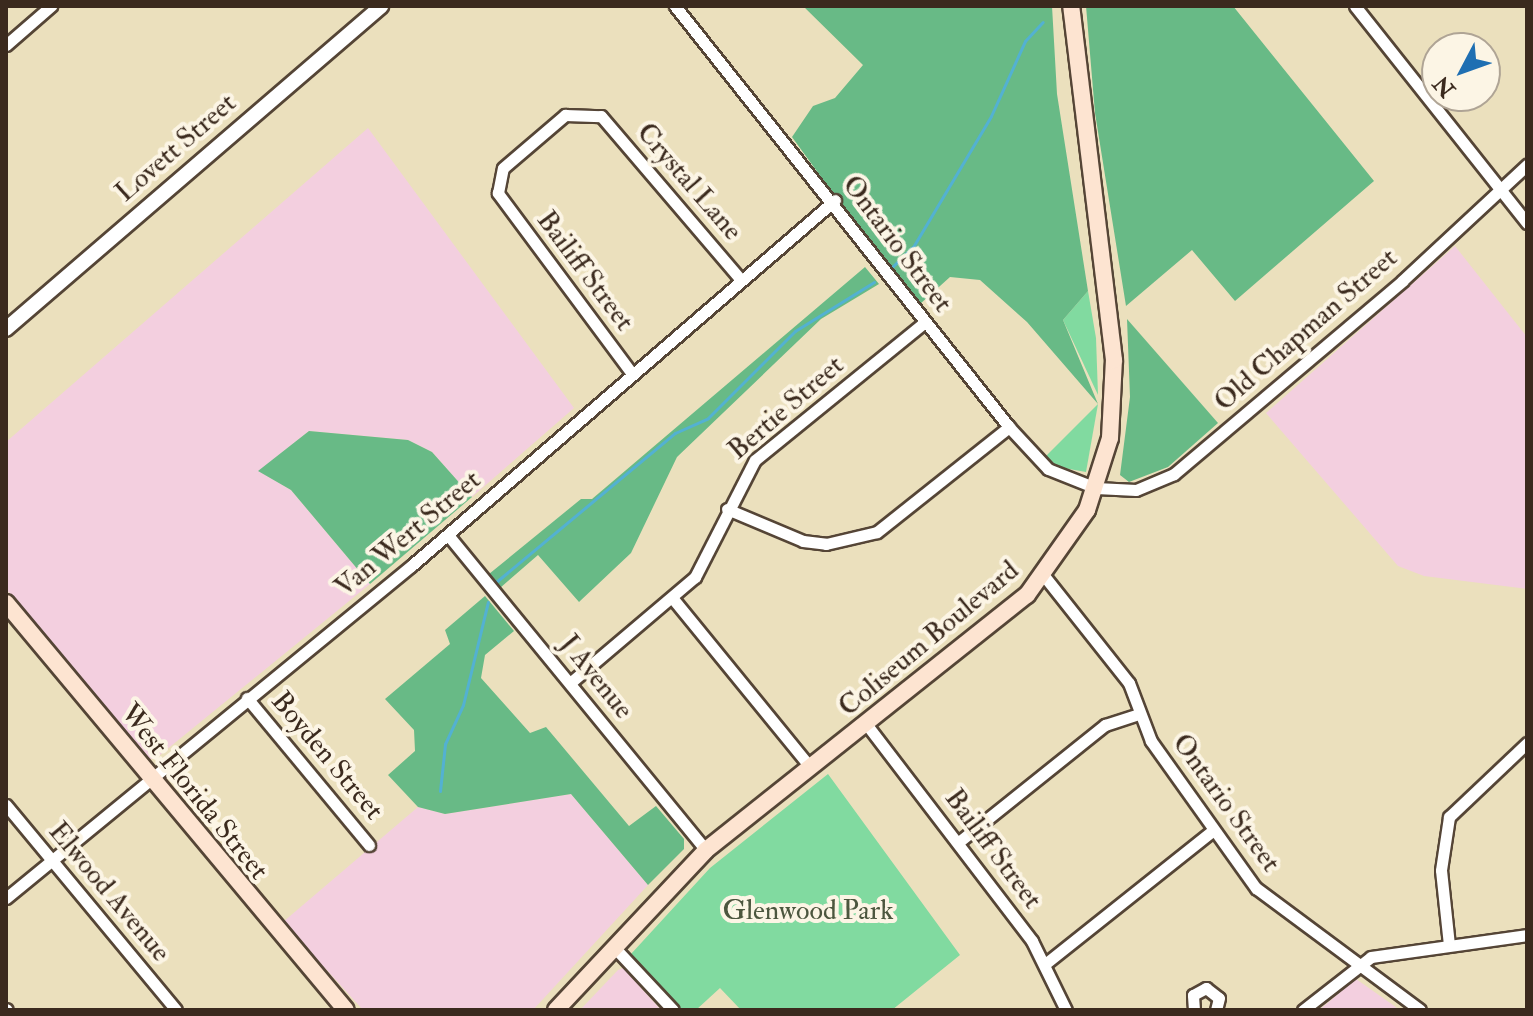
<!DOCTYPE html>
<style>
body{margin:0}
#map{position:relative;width:1533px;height:1016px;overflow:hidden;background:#ebe0bd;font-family:"IM FELL Double Pica",serif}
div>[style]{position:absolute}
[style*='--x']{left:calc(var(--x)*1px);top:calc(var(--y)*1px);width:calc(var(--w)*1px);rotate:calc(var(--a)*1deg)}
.built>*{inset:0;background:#f3cfdf}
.green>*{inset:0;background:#81daa0}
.forest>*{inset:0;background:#68ba86}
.stream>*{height:3px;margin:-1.5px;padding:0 1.5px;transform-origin:1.5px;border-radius:1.5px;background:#53b1d2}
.roads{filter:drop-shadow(2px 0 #554536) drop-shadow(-2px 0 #554536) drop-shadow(0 2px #554536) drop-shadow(0 -2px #554536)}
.minor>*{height:11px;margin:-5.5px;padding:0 5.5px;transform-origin:5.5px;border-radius:5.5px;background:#fff}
.tertiary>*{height:14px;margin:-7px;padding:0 7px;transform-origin:7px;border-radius:7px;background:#fff}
.secondary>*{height:16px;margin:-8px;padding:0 8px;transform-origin:8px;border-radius:8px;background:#fde4d1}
span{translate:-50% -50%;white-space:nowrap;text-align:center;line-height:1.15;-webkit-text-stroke:8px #fcf5e5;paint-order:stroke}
.street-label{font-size:28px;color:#3b2a1e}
.park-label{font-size:28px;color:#4c563e}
.frame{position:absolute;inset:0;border:8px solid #3b2a1e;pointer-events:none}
.north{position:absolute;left:1421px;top:32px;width:80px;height:80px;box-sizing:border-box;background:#fcf5e5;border:2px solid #afa495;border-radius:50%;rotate:229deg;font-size:22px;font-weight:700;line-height:32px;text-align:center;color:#3b2a1e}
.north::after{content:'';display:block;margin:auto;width:28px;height:36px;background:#1f6fb2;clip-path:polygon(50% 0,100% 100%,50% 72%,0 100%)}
</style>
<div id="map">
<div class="built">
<i style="clip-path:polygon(368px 128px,574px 408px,472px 497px,432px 452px,408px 440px,309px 431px,259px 471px,291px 490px,370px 584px,155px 759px,145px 758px,6px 589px,6px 442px)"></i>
<i style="clip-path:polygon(1455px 246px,1527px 337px,1527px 589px,1424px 576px,1398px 566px,1266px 413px)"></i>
<i style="clip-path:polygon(571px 794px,648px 885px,533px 1010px,363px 1010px,283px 922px,418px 807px,445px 814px)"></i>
<i style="clip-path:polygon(623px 968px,661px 1010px,580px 1010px,618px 970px)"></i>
<i style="clip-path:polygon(1356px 979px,1393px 1005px,1399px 1010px,1319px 1010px)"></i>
</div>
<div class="green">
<i style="clip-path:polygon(1088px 291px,1096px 338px,1098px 395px,1063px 320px)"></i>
<i style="clip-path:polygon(1098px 404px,1086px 472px,1058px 467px,1045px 457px)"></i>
<i style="clip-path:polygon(828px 774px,960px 955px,892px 1010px,741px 1010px,720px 988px,696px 1010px,681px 1010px,631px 954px,710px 868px)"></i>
</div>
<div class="forest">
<i style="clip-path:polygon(803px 6px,1052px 6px,1057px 94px,1088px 291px,1063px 320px,1098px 404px,1027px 322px,980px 280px,950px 277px,920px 304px,869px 243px,792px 137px,813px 106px,835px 98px,863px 65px)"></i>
<i style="clip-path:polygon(1086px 6px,1233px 6px,1374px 181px,1235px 301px,1192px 250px,1126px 306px,1095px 113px)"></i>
<i style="clip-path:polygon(865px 267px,879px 284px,821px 319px,677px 457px,631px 553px,579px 602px,538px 555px,500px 588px,489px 574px,581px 499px,592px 499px)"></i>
<i style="clip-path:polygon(1127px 319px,1218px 423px,1168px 467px,1129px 482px,1120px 475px,1130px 397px)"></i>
<i style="clip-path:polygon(309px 431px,408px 440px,432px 452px,472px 497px,370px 584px,291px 490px,258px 471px)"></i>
<i style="clip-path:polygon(485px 596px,514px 631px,485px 655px,481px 678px,530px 733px,546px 727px,629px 826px,656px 806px,684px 839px,684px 849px,648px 885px,571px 794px,445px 814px,418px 807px,388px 775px,415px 751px,414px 730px,385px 699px,450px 644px,445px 630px)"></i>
</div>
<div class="stream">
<i style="--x:892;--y:267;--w:29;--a:-44"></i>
<i style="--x:913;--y:247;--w:152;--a:-59.2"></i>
<i style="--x:991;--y:116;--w:82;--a:-65.6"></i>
<i style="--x:1025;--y:41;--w:26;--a:-47"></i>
<i style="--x:496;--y:582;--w:233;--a:-39.8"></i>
<i style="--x:675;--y:433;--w:36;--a:-24"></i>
<i style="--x:708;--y:418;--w:123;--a:-45"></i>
<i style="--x:795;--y:331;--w:93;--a:-31.8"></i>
<i style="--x:440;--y:791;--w:47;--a:-83.9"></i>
<i style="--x:445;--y:744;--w:43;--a:-65.2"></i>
<i style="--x:463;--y:705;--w:106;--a:-76.4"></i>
</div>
<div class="roads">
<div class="minor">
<i style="--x:675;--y:6;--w:537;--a:51.57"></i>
<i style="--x:1009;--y:427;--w:57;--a:47.1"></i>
<i style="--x:1048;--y:469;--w:52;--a:21.6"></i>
<i style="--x:1096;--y:488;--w:40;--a:2.9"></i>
<i style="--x:1136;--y:490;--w:41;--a:-22.8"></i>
<i style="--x:1174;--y:474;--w:299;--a:-40.2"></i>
<i style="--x:1402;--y:281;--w:171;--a:-42.9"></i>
<i style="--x:1355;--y:6;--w:277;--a:51.6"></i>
<i style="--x:6;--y:45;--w:60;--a:-40.9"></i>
<i style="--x:630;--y:371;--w:222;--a:-126.6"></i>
<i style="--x:498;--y:193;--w:25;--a:-79"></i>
<i style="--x:503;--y:168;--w:82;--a:-40.5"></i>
<i style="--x:565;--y:115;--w:36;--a:2"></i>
<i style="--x:601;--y:116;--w:214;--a:49.5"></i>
<i style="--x:727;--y:509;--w:82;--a:22.8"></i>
<i style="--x:803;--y:541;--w:23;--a:7"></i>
<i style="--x:826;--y:544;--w:52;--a:-13.2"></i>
<i style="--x:877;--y:532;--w:169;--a:-38.5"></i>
<i style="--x:448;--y:535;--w:407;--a:50.7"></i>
<i style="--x:1045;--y:577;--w:135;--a:51.6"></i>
<i style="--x:1129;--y:683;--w:62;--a:69.2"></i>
<i style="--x:1151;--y:741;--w:181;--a:54.5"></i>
<i style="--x:1256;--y:888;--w:204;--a:36.6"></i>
<i style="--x:674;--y:600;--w:215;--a:50.8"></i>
<i style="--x:570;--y:683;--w:164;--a:-40.3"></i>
<i style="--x:695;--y:577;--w:131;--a:-62.9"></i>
<i style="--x:755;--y:460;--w:219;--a:-39.1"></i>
<i style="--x:247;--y:698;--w:191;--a:50.3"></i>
<i style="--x:867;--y:725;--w:272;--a:52.6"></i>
<i style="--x:1032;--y:941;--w:77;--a:63.8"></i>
<i style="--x:6;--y:805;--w:266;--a:50.3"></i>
<i style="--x:960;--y:841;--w:186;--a:-38.7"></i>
<i style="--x:1105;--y:725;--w:36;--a:-18"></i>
<i style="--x:6;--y:898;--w:524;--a:-39.34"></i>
<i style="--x:411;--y:566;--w:560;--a:-40.8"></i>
<i style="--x:1449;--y:945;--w:75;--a:-96.1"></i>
<i style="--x:1441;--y:870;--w:54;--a:-81.4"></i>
<i style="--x:1449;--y:817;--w:108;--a:-43.5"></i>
<i style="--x:614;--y:947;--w:86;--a:46.9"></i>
<i style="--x:1045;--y:964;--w:213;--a:-38.5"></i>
<i style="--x:6;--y:1009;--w:1;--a:45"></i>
<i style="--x:1194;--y:1010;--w:15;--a:-94"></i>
<i style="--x:1193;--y:995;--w:15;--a:-28"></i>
<i style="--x:1206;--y:988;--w:16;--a:38"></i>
<i style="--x:1219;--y:998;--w:12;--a:104"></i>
<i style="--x:1303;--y:1010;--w:86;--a:-37.9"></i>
<i style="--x:1371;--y:957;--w:158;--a:-8"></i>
</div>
<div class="tertiary">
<i style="--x:6;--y:329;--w:495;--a:-40.7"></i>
</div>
<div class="secondary">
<i style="--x:6;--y:603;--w:530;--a:50.13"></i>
<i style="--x:556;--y:1010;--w:219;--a:-46.8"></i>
<i style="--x:706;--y:850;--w:410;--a:-38.5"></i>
<i style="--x:1027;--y:595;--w:104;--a:-54.8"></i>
<i style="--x:1087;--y:510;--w:76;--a:-72.3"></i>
<i style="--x:1110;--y:438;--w:78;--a:-87.1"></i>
<i style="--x:1114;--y:360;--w:357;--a:-96.9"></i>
</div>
</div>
<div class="street-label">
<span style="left:176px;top:148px;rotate:-41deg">Lovett Street</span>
<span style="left:689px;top:182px;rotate:49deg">Crystal Lane</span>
<span style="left:897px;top:244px;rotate:53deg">Ontario Street</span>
<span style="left:585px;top:271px;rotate:53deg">Bailiff Street</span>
<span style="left:1306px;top:330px;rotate:-41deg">Old Chapman Street</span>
<span style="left:786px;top:408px;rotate:-41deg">Bertie Street</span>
<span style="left:408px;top:534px;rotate:-40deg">Van Wert Street</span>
<span style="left:929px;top:639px;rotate:-40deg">Coliseum Boulevard</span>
<span style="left:596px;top:677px;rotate:51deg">J Avenue</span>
<span style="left:327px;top:756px;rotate:50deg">Boyden Street</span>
<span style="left:194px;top:792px;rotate:51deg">West Florida Street</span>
<span style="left:1226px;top:803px;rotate:54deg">Ontario Street</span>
<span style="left:993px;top:849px;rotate:53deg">Bailiff Street</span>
<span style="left:109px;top:892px;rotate:50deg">Elwood Avenue</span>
</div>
<div class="park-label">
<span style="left:808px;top:911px">Glenwood Park</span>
</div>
<div class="frame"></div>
<div class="north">N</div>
</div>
